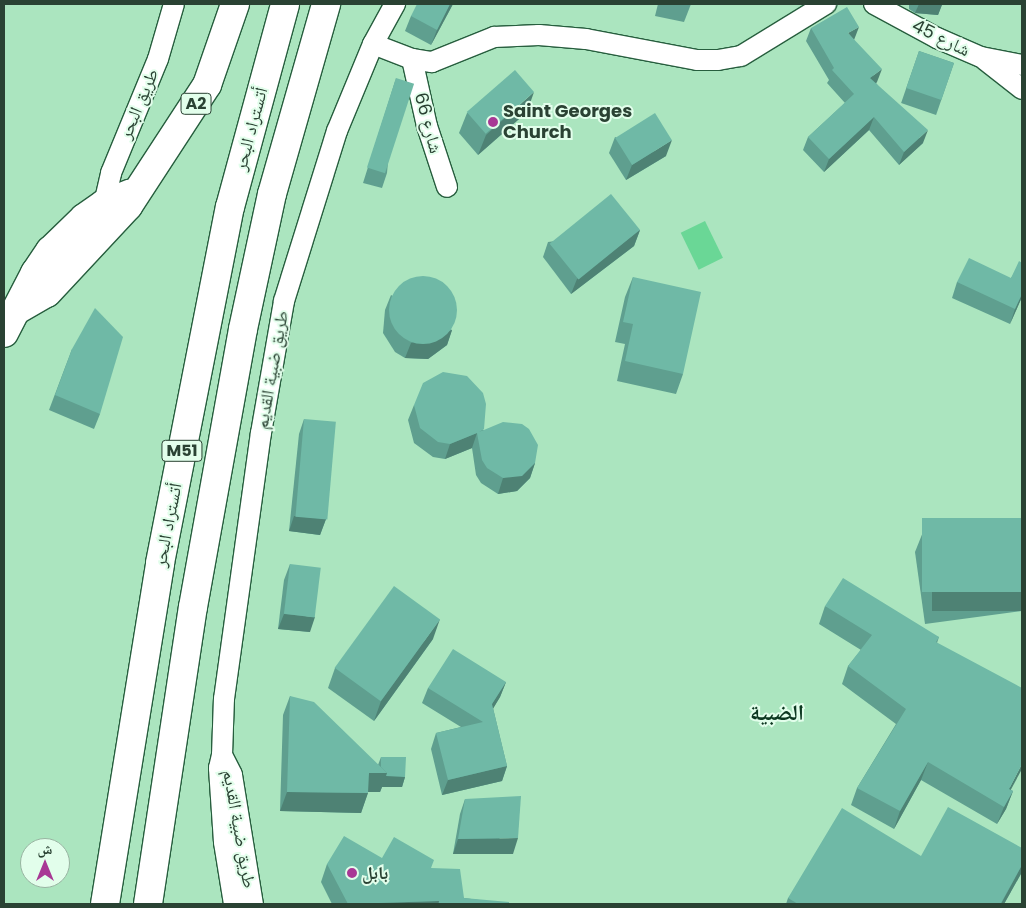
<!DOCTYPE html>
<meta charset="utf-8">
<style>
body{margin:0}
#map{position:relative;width:1026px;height:908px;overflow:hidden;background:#abe5bf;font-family:Poppins,"Noto Naskh Arabic",sans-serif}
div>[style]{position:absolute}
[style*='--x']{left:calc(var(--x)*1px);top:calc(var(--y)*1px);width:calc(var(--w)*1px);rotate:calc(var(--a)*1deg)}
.water>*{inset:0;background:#6ad796;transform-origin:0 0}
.roads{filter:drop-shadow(1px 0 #275e3e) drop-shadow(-1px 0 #275e3e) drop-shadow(0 1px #275e3e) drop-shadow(0 -1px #275e3e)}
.minor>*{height:20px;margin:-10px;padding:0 10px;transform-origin:10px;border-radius:10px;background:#fff}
.highway>*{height:28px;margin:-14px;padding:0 14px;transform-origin:14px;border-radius:14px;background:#fff}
.wall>*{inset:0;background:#5f9f8f;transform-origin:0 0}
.shaded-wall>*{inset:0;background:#4e8274;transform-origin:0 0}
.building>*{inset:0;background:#6fb9a6;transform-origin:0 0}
.round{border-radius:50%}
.dots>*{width:14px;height:14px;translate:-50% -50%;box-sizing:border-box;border:2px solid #e2feeb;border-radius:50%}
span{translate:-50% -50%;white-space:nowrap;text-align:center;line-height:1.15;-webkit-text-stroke:4px #e2feeb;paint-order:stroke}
.shield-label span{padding:1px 4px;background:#e2feeb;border:1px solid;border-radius:4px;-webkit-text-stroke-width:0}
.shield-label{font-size:16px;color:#2a4233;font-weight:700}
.street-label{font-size:18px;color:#2a4233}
.poi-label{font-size:18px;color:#2a4233;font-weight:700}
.left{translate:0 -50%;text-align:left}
.district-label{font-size:22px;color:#0c3720;font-weight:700}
.frame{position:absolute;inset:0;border:5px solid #2a4233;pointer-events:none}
.north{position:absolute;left:20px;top:838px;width:50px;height:50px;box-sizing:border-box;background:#e2feeb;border:1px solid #98b3a1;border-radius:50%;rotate:0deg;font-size:14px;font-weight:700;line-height:20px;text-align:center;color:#2a4233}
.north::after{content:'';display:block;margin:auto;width:18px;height:22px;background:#a83895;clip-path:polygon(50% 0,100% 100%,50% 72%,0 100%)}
</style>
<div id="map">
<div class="water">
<i style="left:705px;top:221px;width:41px;height:27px;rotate:64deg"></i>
</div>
<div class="roads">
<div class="minor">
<i style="--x:874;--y:4;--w:72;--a:28.4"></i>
<i style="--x:937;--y:38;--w:48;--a:23.4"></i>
<i style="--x:981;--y:57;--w:42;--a:11"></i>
<i style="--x:373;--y:44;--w:42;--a:21"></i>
<i style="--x:412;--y:59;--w:20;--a:9"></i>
<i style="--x:432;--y:62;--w:67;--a:-22"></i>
<i style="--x:494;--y:37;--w:45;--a:-2.5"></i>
<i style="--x:539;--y:35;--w:47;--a:4.9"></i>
<i style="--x:586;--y:39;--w:113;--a:10.7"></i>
<i style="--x:697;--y:60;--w:21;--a:0"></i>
<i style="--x:718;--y:60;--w:23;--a:-10"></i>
<i style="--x:741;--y:56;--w:100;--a:-31.5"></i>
<i style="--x:412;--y:59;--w:69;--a:77.4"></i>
<i style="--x:427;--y:126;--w:64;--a:71.8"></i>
<i style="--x:985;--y:60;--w:47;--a:38.1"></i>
<i style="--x:108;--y:213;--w:10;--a:-114"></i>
<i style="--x:104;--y:204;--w:32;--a:-77"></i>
<i style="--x:111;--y:173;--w:123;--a:-67.6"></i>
<i style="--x:158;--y:59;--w:57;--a:-73.8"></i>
<i style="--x:222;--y:755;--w:22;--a:63"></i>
<i style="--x:232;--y:775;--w:131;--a:80.8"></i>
<i style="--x:234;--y:904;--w:63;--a:-99.2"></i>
<i style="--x:224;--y:842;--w:74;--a:-93.9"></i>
<i style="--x:219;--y:768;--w:13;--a:-77"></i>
<i style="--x:222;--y:755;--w:56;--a:-88"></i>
<i style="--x:224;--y:699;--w:269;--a:-82.1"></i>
<i style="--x:261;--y:433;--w:134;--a:-80.1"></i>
<i style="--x:284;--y:301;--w:178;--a:-72.7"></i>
<i style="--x:337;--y:131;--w:94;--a:-67.5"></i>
<i style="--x:373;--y:44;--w:46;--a:-61.2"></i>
</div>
<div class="highway">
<i style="--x:17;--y:310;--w:34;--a:-30"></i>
<i style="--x:47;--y:293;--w:119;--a:-47"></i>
<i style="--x:128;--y:206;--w:145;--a:-56.9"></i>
<i style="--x:207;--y:85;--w:86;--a:-70.9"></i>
<i style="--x:4;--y:333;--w:68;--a:-62.7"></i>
<i style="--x:35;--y:273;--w:27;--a:-56"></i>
<i style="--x:50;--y:251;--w:47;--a:-44.1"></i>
<i style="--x:84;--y:218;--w:24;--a:-35"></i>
<i style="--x:104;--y:204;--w:27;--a:-22"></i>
<i style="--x:105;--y:904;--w:345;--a:-80.8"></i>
<i style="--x:160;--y:563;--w:363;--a:-78.9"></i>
<i style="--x:230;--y:207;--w:210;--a:-74.8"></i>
<i style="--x:148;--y:904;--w:300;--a:-81.4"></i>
<i style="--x:193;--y:607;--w:282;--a:-79.8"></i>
<i style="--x:243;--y:329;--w:138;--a:-77.9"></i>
<i style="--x:272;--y:194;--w:198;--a:-74.1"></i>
</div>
</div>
<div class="wall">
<i style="clip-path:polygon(453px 4px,431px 45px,405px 31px,411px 16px)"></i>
<i style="clip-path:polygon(658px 4px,691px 4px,684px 22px,655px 16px)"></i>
<i style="clip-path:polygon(909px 4px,942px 4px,938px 15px,915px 13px,909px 9px)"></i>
<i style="clip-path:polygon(811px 28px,854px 40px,877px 82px,876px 83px,923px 143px,899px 165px,869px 130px,824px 172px,803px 150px,808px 137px,845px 103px,827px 83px,829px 80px,806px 41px)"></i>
<i style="left:919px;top:51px;width:37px;height:55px;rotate:19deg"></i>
<i style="clip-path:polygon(396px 78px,387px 173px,382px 188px,363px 183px,391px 94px)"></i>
<i style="clip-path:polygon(527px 112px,478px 155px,459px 133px,467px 113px)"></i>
<i style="clip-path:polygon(615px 137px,666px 156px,626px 180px,609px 153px)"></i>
<i style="clip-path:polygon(640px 230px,634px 246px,571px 294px,543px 257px,548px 242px)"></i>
<i style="clip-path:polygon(1022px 263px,1022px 297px,1010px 324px,952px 298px,957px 282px,1011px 278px)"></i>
<i style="clip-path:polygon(633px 277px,683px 374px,676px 394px,617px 381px,625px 344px,615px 342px,625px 297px)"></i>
<i style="clip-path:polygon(391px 295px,452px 330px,447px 345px,428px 359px,405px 358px,395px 352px,383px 333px,385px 310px)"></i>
<i style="clip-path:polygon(72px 349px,100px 414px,94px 429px,49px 410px)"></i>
<i style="clip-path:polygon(414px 405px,484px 430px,535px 463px,530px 478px,517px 491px,498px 494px,481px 483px,476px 475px,472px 448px,445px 459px,433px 457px,414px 443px,408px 420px)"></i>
<i style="clip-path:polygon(304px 419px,326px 519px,320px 535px,289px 531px,299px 434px)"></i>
<i style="clip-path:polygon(1022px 518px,1022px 611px,925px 624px,915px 552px,923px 532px)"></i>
<i style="clip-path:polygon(290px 564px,310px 632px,278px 629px,284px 580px)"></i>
<i style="clip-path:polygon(825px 606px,939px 637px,937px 643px,1011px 790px,1013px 791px,1006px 809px,997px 824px,921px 780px,894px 829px,851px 805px,857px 788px,896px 724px,842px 684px,848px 666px,861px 650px,819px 624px)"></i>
<i style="clip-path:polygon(433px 639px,374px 721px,328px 688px,335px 668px)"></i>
<i style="clip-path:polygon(506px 682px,500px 697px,493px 708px,507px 766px,502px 781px,442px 795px,431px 749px,436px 733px,461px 727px,422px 703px,428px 688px)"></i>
<i style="clip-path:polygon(290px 696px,378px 765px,381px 757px,405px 777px,402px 787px,382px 787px,380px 792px,368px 792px,361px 813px,280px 811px,283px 715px)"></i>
<i style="clip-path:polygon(465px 799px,513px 854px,453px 854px,460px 814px)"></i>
<i style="clip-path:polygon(1022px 848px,1022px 872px,1004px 904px,786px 904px,788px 898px,921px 856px)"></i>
<i style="clip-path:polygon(382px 858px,431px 868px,464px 898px,509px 904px,332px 904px,321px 882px,327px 864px)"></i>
</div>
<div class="shaded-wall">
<i style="clip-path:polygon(450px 4px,453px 4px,431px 45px,437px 30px)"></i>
<i style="clip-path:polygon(919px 4px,932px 4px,942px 5px,938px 15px,915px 13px)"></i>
<i style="clip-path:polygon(859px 27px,854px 40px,848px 33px)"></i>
<i style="clip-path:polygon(882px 69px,877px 82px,866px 91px,870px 78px)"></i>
<i style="clip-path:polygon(534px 92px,527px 112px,478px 155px,486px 135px)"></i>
<i style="clip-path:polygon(874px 117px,869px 130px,824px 172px,829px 159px)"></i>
<i style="clip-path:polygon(928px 130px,923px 143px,899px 165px,904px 152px)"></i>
<i style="clip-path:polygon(672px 140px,666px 156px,626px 180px,632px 165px)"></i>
<i style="clip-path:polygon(640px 230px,634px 246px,571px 294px,577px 279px)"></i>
<i style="clip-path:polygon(1022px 294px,1022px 297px,1010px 324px,1015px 309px)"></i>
<i style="clip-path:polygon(452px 330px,447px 345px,428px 359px,405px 358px,411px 343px)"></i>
<i style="clip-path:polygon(477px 433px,472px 448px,445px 459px,450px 444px)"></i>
<i style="clip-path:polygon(535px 463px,530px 478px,517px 491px,498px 494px,503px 478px)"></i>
<i style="clip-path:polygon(294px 516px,326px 519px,320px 535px,289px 531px)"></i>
<i style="left:1022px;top:592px;width:19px;height:90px;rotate:90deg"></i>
<i style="clip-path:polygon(284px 614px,315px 617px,310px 632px,278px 629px)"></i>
<i style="clip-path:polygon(440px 619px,433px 639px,374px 721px,381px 701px)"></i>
<i style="clip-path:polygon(506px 682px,500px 697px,487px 719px,492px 704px)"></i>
<i style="clip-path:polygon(928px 762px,921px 780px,894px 829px,900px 811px)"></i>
<i style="clip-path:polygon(1022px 764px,1022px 769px,1002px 806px,1009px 789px)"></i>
<i style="clip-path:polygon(507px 766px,502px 781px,442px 795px,448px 780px)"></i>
<i style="clip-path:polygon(369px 773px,387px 773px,405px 777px,402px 787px,382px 787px,380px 792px,362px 792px)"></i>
<i style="clip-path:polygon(1013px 791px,1006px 809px,997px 824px,1004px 807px)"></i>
<i style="clip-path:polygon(287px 792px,368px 793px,361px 813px,280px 811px)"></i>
<i style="clip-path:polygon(518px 838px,513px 854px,453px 854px,458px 839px)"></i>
<i style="clip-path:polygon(1022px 865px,1022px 872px,1004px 904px,1001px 904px)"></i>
<i style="clip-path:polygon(439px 901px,438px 904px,347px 904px,348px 904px)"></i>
</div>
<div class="building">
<i style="clip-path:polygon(417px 4px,450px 4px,437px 30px,411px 16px)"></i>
<i style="clip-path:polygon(847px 7px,859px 27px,848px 33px,882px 69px,870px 78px,928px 130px,904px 152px,874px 117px,829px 159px,808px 137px,854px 94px,832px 70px,834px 68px,811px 28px)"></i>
<i style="left:919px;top:51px;width:37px;height:39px;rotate:19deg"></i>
<i style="left:515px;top:70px;width:29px;height:64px;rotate:49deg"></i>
<i style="left:396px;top:78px;width:19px;height:94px;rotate:18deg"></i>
<i style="left:655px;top:113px;width:32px;height:47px;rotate:58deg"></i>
<i style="left:611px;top:194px;width:46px;height:79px;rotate:51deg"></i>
<i style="clip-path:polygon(969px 258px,1011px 278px,1019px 261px,1022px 263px,1022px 294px,1015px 309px,957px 282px)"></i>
<i class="round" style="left:389px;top:276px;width:68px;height:68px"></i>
<i style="clip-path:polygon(633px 277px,701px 292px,683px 374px,625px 361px,633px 324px,623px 322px)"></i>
<i style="clip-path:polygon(95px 308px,123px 337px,100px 414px,55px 395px,72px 349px)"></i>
<i style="clip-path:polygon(443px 372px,467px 376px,483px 393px,486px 404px,484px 429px,479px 432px,503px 422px,522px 424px,529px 429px,538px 445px,535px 463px,522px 476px,503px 478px,487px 468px,482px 460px,477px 433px,450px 444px,438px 442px,420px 428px,414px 405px,423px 383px)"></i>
<i style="left:304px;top:419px;width:32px;height:98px;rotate:5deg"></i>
<i style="left:1022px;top:518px;width:74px;height:100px;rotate:90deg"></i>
<i style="left:290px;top:564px;width:31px;height:50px;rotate:7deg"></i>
<i style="clip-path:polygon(843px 578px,939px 637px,936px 642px,1022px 688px,1022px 764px,1009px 789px,1013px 791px,1004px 807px,928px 762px,900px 811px,857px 788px,906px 709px,848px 666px,872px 635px,825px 606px)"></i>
<i style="left:394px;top:586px;width:57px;height:101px;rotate:36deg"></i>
<i style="clip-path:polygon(453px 649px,506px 682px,492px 704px,507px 766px,448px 780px,436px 733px,483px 722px,428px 688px)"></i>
<i style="clip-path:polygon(290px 696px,314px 702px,387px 773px,369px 773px,368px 793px,287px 792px)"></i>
<i style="clip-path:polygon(381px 757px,406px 757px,405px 777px,386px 776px,387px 773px,381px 767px)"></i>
<i style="clip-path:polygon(521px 796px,518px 838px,458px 839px,465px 799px)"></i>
<i style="clip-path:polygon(948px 807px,1022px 848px,1022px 865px,1001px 903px,1003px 904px,798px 904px,788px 898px,842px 808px,921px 856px)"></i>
<i style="clip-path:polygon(344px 836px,382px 858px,394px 837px,434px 860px,431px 868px,460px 869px,464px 898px,509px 902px,509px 904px,439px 904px,439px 901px,348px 904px,327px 864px)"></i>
</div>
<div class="dots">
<i style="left:493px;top:122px;background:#a83895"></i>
<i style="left:352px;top:873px;background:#a83895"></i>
</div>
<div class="shield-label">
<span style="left:196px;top:104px">A2</span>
<span style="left:182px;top:451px">M51</span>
</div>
<div class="street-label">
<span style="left:941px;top:38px;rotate:26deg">شارع 45</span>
<span style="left:139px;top:104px;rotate:-67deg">طريق البحر</span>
<span style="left:428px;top:123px;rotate:75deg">شارع 66</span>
<span style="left:251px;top:129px;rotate:-75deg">أتستراد البحر</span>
<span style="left:272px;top:370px;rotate:-80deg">طريق ضبية القديم</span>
<span style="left:168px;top:525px;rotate:-79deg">أتستراد البحر</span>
<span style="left:239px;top:829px;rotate:80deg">طريق ضبية القديم</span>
</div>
<div class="poi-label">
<span class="left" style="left:503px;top:122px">Saint Georges<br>Church</span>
<span class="left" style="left:362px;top:873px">بابل</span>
</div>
<div class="district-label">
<span style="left:777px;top:713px">الضبية</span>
</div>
<div class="frame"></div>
<div class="north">ش</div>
</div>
